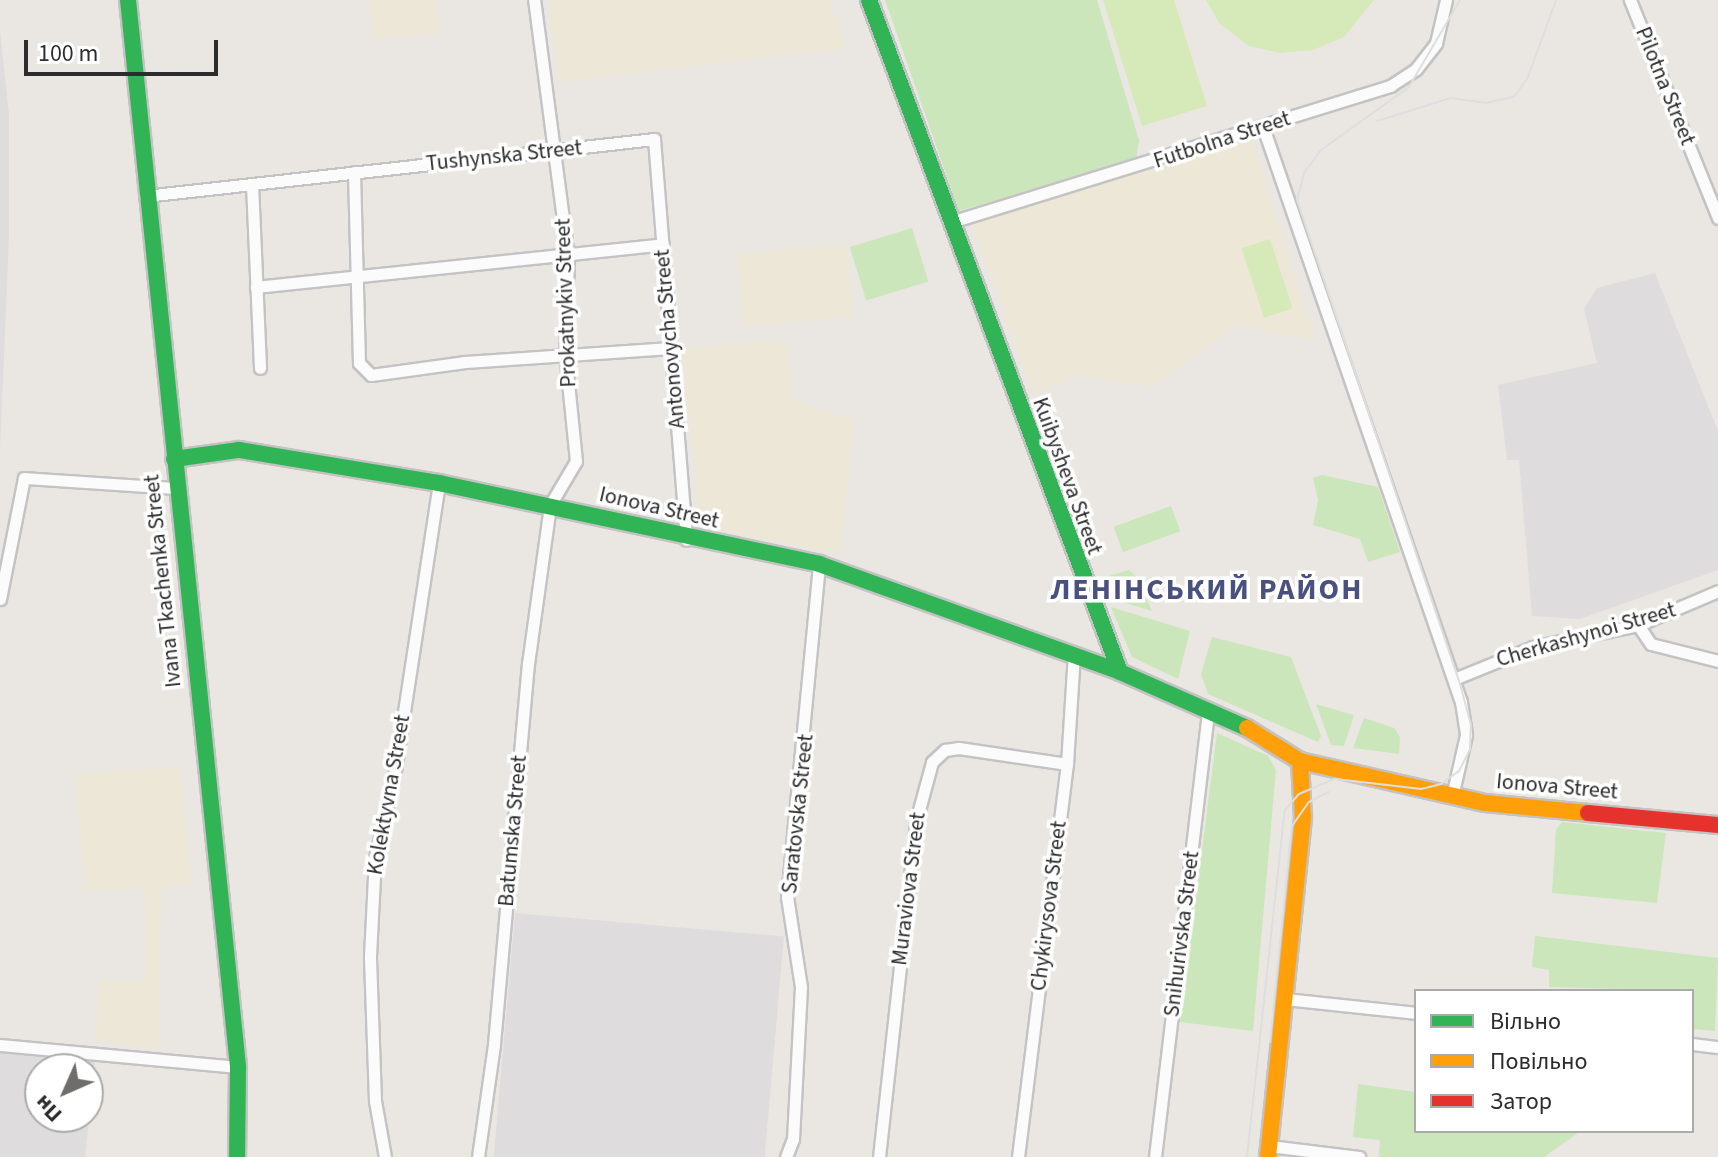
<!DOCTYPE html>
<meta charset="utf-8">
<style>
body{margin:0}
#map{position:relative;width:1718px;height:1157px;overflow:hidden;background:#eae7e2;font-family:"Source Sans 3",sans-serif}
div>[style]{position:absolute}
[style*='--x']{left:calc(var(--x)*1px);top:calc(var(--y)*1px);width:calc(var(--w)*1px);rotate:calc(var(--a)*1deg)}
.industrial>*{inset:0;background:#dfdcde;transform-origin:0 0}
.education>*{inset:0;background:#ede7d7;transform-origin:0 0}
.green>*{inset:0;background:#cae6ba;transform-origin:0 0}
.pitch>*{inset:0;background:#d5eab8;transform-origin:0 0}
.roads{filter:drop-shadow(2px 0 #c4c3c3) drop-shadow(-2px 0 #c4c3c3) drop-shadow(0 2px #c4c3c3) drop-shadow(0 -2px #c4c3c3)}
.street>*{height:11px;margin:-5.5px;padding:0 5.5px;transform-origin:5.5px;border-radius:5.5px;background:#fcfbfb}
.fast>*{height:16px;margin:-8px;padding:0 8px;transform-origin:8px;border-radius:8px;background:#30b455}
.slow>*{height:16px;margin:-8px;padding:0 8px;transform-origin:8px;border-radius:8px;background:#ff9f0a}
.jam>*{height:16px;margin:-8px;padding:0 8px;transform-origin:8px;border-radius:8px;background:#e5322d}
.tram>*{height:2px;margin:-1px;padding:0 1px;transform-origin:1px;border-radius:1px;background:#dededf}
span{translate:-50% -50%;white-space:nowrap;text-align:center;line-height:1.15;-webkit-text-stroke:7px #fff;paint-order:stroke}
.street-label{font-size:22px;color:#2c2c2c}
.district-label{font-size:30px;color:#4b517f;font-weight:700;letter-spacing:2px}
.legend{position:absolute;left:1414px;top:989px;width:280px;height:144px;box-sizing:border-box;background:#fff;border:2px solid #ababab;margin:0;padding:10px 14px;list-style:none;font-size:24px;color:#2c2c2c}
.legend li{display:flex;align-items:center;gap:16px;height:40px}
.legend b{width:40px;border:2px solid #ababab}
.north{position:absolute;left:24px;top:1053px;width:80px;height:80px;box-sizing:border-box;background:#fff;border:2px solid #ababab;border-radius:50%;rotate:225deg;font-size:22px;font-weight:700;line-height:32px;text-align:center;color:#2c2c2c}
.north::after{content:'';display:block;margin:auto;width:28px;height:36px;background:#6e6d6c;clip-path:polygon(50% 0,100% 100%,50% 72%,0 100%)}
.scale{position:absolute;left:24px;top:40px;width:194px;height:36px;box-sizing:border-box;border:4px solid #2c2c2c;border-top:0;padding-left:10px;font-size:24px;line-height:28px;white-space:nowrap;color:#2c2c2c;-webkit-text-stroke:6px #fff;paint-order:stroke}
</style>
<div id="map">
<div class="industrial">
<i style="clip-path:polygon(0 31px,9px 114px,9px 238px,0 450px)"></i>
<i style="clip-path:polygon(1655px 273px,1718px 431px,1718px 570px,1580px 619px,1532px 616px,1519px 460px,1507px 460px,1498px 385px,1597px 363px,1584px 309px,1597px 288px)"></i>
<i style="left:515px;top:913px;width:270px;height:245px;rotate:5deg"></i>
<i style="clip-path:polygon(evenodd,0 1051px,95px 1062px,85px 1157px,0 1157px,0 1051px,88px 1069px,88px 1117px,40px 1117px,40px 1069px,88px 1069px)"></i>
</div>
<div class="education">
<i style="clip-path:polygon(369px 0,436px 0,440px 34px,373px 39px)"></i>
<i style="clip-path:polygon(548px 0,830px 0,847px 48px,559px 82px)"></i>
<i style="clip-path:polygon(1251px 138px,1315px 340px,1238px 325px,1152px 386px,1076px 375px,1034px 395px,972px 224px)"></i>
<i style="left:847px;top:244px;width:73px;height:110px;rotate:85deg"></i>
<i style="clip-path:polygon(786px 340px,794px 399px,855px 420px,841px 554px,702px 527px,680px 348px)"></i>
<i style="clip-path:polygon(181px 767px,192px 883px,161px 887px,160px 1049px,95px 1040px,100px 978px,146px 982px,145px 888px,86px 891px,75px 773px)"></i>
</div>
<div class="green">
<i style="clip-path:polygon(885px 0,1097px 0,1139px 140px,1136px 160px,959px 211px)"></i>
<i style="left:912px;top:228px;width:56px;height:65px;rotate:73deg"></i>
<i style="clip-path:polygon(1322px 475px,1378px 487px,1400px 552px,1368px 562px,1360px 539px,1313px 525px,1318px 500px,1313px 478px)"></i>
<i style="left:1171px;top:506px;width:27px;height:61px;rotate:70deg"></i>
<i style="clip-path:polygon(1129px 570px,1136px 577px,1152px 611px,1110px 598px,1102px 578px)"></i>
<i style="clip-path:polygon(1111px 607px,1190px 631px,1178px 679px,1132px 657px)"></i>
<i style="clip-path:polygon(1212px 637px,1291px 657px,1321px 736px,1318px 742px,1208px 694px,1201px 674px)"></i>
<i style="clip-path:polygon(1316px 704px,1354px 715px,1344px 746px,1331px 745px)"></i>
<i style="clip-path:polygon(1364px 718px,1394px 728px,1400px 737px,1399px 754px,1353px 748px)"></i>
<i style="clip-path:polygon(1217px 733px,1268px 756px,1276px 770px,1253px 1031px,1180px 1022px)"></i>
<i style="clip-path:polygon(1562px 822px,1666px 833px,1657px 903px,1552px 893px,1556px 830px)"></i>
<i style="clip-path:polygon(1535px 936px,1718px 958px,1715px 1031px,1692px 1029px,1692px 991px,1549px 987px,1549px 970px,1532px 967px)"></i>
<i style="clip-path:polygon(1358px 1084px,1416px 1092px,1416px 1131px,1581px 1131px,1544px 1157px,1379px 1157px,1380px 1140px,1353px 1137px)"></i>
</div>
<div class="pitch">
<i style="clip-path:polygon(1103px 0,1174px 0,1207px 106px,1142px 126px)"></i>
<i style="clip-path:polygon(1206px 0,1374px 0,1344px 37px,1313px 50px,1280px 53px,1249px 46px,1219px 23px)"></i>
<i style="left:1270px;top:239px;width:73px;height:30px;rotate:72deg"></i>
</div>
<div class="roads">
<div class="street">
<i style="--x:1630;--y:0;--w:235;--a:68"></i>
<i style="--x:1263;--y:127;--w:608;--a:71"></i>
<i style="--x:1461;--y:702;--w:33;--a:81"></i>
<i style="--x:1466;--y:735;--w:58;--a:102.8"></i>
<i style="--x:354;--y:172;--w:191;--a:88.5"></i>
<i style="--x:359;--y:363;--w:17;--a:45"></i>
<i style="--x:371;--y:375;--w:95;--a:-7.9"></i>
<i style="--x:465;--y:362;--w:206;--a:-3.9"></i>
<i style="--x:252;--y:184;--w:184;--a:87.5"></i>
<i style="--x:145;--y:196;--w:512;--a:-6.39"></i>
<i style="--x:654;--y:139;--w:402;--a:85.4"></i>
<i style="--x:951;--y:222;--w:460;--a:-17.2"></i>
<i style="--x:1390;--y:86;--w:31;--a:-33"></i>
<i style="--x:1416;--y:69;--w:33;--a:-52"></i>
<i style="--x:1436;--y:43;--w:44;--a:-76.9"></i>
<i style="--x:256;--y:287;--w:409;--a:-6"></i>
<i style="--x:0;--y:599;--w:123;--a:-78.8"></i>
<i style="--x:24;--y:478;--w:151;--a:3.8"></i>
<i style="--x:1638;--y:625;--w:23;--a:56"></i>
<i style="--x:1651;--y:644;--w:69;--a:14.2"></i>
<i style="--x:1454;--y:679;--w:85;--a:-22.1"></i>
<i style="--x:1533;--y:647;--w:107;--a:-11.8"></i>
<i style="--x:1638;--y:625;--w:87;--a:-23"></i>
<i style="--x:1286;--y:999;--w:131;--a:6.1"></i>
<i style="--x:1692;--y:1044;--w:26;--a:7"></i>
<i style="--x:0;--y:1045;--w:239;--a:5.3"></i>
<i style="--x:1269;--y:1146;--w:91;--a:7"></i>
<i style="--x:385;--y:1157;--w:57;--a:-100.1"></i>
<i style="--x:375;--y:1101;--w:145;--a:-92"></i>
<i style="--x:370;--y:956;--w:98;--a:-87.1"></i>
<i style="--x:375;--y:858;--w:83;--a:-76.8"></i>
<i style="--x:394;--y:777;--w:297;--a:-81.3"></i>
<i style="--x:478;--y:1157;--w:114;--a:-81.9"></i>
<i style="--x:494;--y:1044;--w:382;--a:-84.9"></i>
<i style="--x:528;--y:664;--w:161;--a:-82.1"></i>
<i style="--x:550;--y:505;--w:51;--a:-59.4"></i>
<i style="--x:576;--y:461;--w:109;--a:-95.8"></i>
<i style="--x:565;--y:353;--w:96;--a:-88.2"></i>
<i style="--x:568;--y:257;--w:259;--a:-97.5"></i>
<i style="--x:786;--y:1157;--w:19;--a:-69"></i>
<i style="--x:793;--y:1139;--w:152;--a:-87"></i>
<i style="--x:801;--y:987;--w:91;--a:-98.8"></i>
<i style="--x:787;--y:897;--w:335;--a:-84.5"></i>
<i style="--x:879;--y:1157;--w:338;--a:-83.7"></i>
<i style="--x:916;--y:821;--w:61;--a:-74.8"></i>
<i style="--x:932;--y:762;--w:18;--a:-43"></i>
<i style="--x:945;--y:750;--w:14;--a:-8"></i>
<i style="--x:959;--y:748;--w:109;--a:8.4"></i>
<i style="--x:1018;--y:1157;--w:396;--a:-82.9"></i>
<i style="--x:1067;--y:764;--w:110;--a:-86.4"></i>
<i style="--x:1155;--y:1157;--w:449;--a:-83.2"></i>
</div>
<div class="fast">
<i style="--x:128;--y:0;--w:1073;--a:84.11"></i>
<i style="--x:238;--y:1067;--w:90;--a:90.6"></i>
<i style="--x:869;--y:0;--w:717;--a:69.52"></i>
<i style="--x:1120;--y:672;--w:139;--a:23.8"></i>
<i style="--x:174;--y:459;--w:66;--a:-7.9"></i>
<i style="--x:239;--y:450;--w:203;--a:9.4"></i>
<i style="--x:439;--y:483;--w:389;--a:12"></i>
<i style="--x:819;--y:564;--w:320;--a:19.7"></i>
</div>
<div class="slow">
<i style="--x:1247;--y:728;--w:62;--a:31.9"></i>
<i style="--x:1300;--y:761;--w:57;--a:87"></i>
<i style="--x:1303;--y:818;--w:341;--a:95.9"></i>
<i style="--x:1300;--y:761;--w:190;--a:12.8"></i>
<i style="--x:1485;--y:803;--w:103;--a:5.5"></i>
</div>
<div class="jam">
<i style="--x:1588;--y:813;--w:131;--a:5.3"></i>
</div>
</div>
<div class="tram">
<i style="--x:1377;--y:121;--w:77;--a:-17.3"></i>
<i style="--x:1451;--y:98;--w:34;--a:8"></i>
<i style="--x:1485;--y:103;--w:30;--a:-12"></i>
<i style="--x:1514;--y:97;--w:24;--a:-55"></i>
<i style="--x:1528;--y:77;--w:82;--a:-70"></i>
<i style="--x:1270;--y:1042;--w:217;--a:-84.2"></i>
<i style="--x:1292;--y:826;--w:29;--a:-55"></i>
<i style="--x:1309;--y:802;--w:22;--a:-27"></i>
<i style="--x:1247;--y:1157;--w:349;--a:-83.8"></i>
<i style="--x:1285;--y:810;--w:21;--a:-49"></i>
<i style="--x:1299;--y:794;--w:39;--a:-23"></i>
<i style="--x:1335;--y:779;--w:87;--a:6.6"></i>
<i style="--x:1421;--y:789;--w:21;--a:-14"></i>
<i style="--x:1441;--y:784;--w:22;--a:-36"></i>
<i style="--x:1459;--y:771;--w:25;--a:-63"></i>
<i style="--x:1470;--y:749;--w:24;--a:-88"></i>
<i style="--x:1471;--y:725;--w:42;--a:-105"></i>
<i style="--x:1460;--y:684;--w:511;--a:-108.61"></i>
<i style="--x:1297;--y:200;--w:28;--a:-75"></i>
<i style="--x:1304;--y:173;--w:29;--a:-54"></i>
<i style="--x:1321;--y:150;--w:108;--a:-35.6"></i>
<i style="--x:1409;--y:87;--w:101;--a:-59.6"></i>
</div>
<div class="street-label">
<span style="left:1665px;top:86px;rotate:68deg">Pilotna Street</span>
<span style="left:1222px;top:140px;rotate:-18deg">Futbolna Street</span>
<span style="left:504px;top:156px;rotate:-6deg">Tushynska Street</span>
<span style="left:566px;top:303px;rotate:-92deg">Prokatnykiv Street</span>
<span style="left:670px;top:339px;rotate:-95deg">Antonovycha Street</span>
<span style="left:1067px;top:476px;rotate:70deg">Kuibysheva Street</span>
<span style="left:659px;top:508px;rotate:13deg">Ionova Street</span>
<span style="left:163px;top:581px;rotate:-96deg">Ivana Tkachenka Street</span>
<span style="left:1586px;top:635px;rotate:-16deg">Cherkashynoi Street</span>
<span style="left:1557px;top:787px;rotate:5deg">Ionova Street</span>
<span style="left:389px;top:795px;rotate:-80deg">Kolektyvna Street</span>
<span style="left:798px;top:814px;rotate:-84deg">Saratovska Street</span>
<span style="left:513px;top:831px;rotate:-85deg">Batumska Street</span>
<span style="left:909px;top:889px;rotate:-83deg">Muraviova Street</span>
<span style="left:1049px;top:906px;rotate:-83deg">Chykirysova Street</span>
<span style="left:1182px;top:934px;rotate:-83deg">Snihurivska Street</span>
</div>
<div class="district-label">
<span style="left:1207px;top:590px">ЛЕНІНСЬКИЙ РАЙОН</span>
</div>
<ul class="legend">
<li><b style="height:10px;background:#30b455"></b>Вільно</li>
<li><b style="height:10px;background:#ff9f0a"></b>Повільно</li>
<li><b style="height:10px;background:#e5322d"></b>Затор</li>
</ul>
<div class="north">Пн</div>
<div class="scale">100 m</div>
</div>
